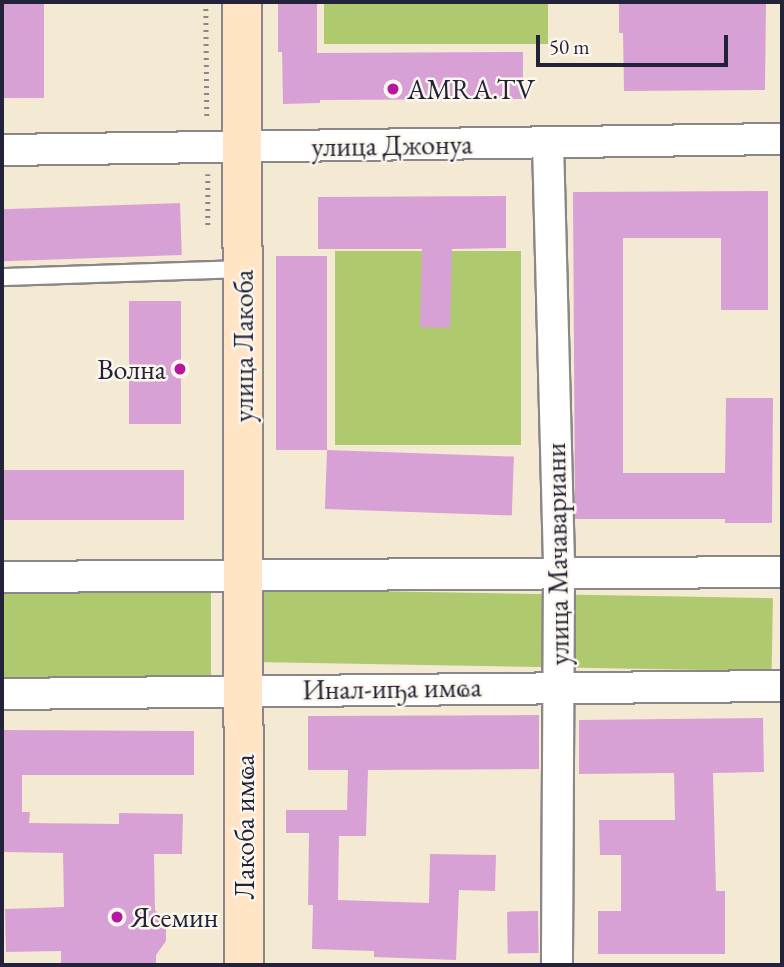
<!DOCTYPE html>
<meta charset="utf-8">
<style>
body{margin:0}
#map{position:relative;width:784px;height:967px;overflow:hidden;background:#f4ead4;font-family:"EB Garamond",serif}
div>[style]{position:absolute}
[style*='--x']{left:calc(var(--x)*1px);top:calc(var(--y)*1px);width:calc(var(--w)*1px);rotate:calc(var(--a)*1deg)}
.green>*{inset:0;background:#afc96f;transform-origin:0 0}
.building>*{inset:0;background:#d8a1d5;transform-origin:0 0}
.path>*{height:4.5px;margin-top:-2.25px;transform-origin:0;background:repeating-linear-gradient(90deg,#8b8688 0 2px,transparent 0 7px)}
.roads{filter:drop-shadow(2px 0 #8b8688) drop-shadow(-2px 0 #8b8688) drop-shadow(0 2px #8b8688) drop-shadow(0 -2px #8b8688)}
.lane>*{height:16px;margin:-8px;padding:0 8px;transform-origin:8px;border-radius:8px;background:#fff}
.street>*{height:30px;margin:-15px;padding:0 15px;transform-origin:15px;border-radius:15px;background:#fff}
.secondary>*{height:38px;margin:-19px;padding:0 19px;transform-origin:19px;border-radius:19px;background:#ffe4c6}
.dots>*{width:19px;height:19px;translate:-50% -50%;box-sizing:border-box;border:4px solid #fbf7ec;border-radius:50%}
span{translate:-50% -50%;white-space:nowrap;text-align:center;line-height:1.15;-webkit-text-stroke:5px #fbf7ec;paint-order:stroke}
.poi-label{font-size:28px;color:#22223b}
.left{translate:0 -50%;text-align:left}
.right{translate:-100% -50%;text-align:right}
.street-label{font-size:28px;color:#22223b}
.frame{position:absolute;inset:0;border:4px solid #22223b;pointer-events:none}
.scale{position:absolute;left:536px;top:35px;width:192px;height:32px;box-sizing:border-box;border:4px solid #22223b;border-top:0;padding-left:9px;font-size:21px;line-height:24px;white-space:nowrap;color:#22223b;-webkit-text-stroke:5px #fbf7ec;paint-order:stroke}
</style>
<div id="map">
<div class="green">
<i style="left:324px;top:2px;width:224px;height:42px"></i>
<i style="left:335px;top:251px;width:186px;height:194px"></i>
<i style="left:248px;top:589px;width:525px;height:73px;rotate:1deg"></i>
<i style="left:2px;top:591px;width:209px;height:91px"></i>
</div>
<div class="building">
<i style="left:2px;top:2px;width:42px;height:96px"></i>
<i style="clip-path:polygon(278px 2px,317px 2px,317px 53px,523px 52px,523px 99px,320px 100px,320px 103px,283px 104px,282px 52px,278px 52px)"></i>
<i style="clip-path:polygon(619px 2px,766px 2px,765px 90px,624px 91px,623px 33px,619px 33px)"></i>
<i style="clip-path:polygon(768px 191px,768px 310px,721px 310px,721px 238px,623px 238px,623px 473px,725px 473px,726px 398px,773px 398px,772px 523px,725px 523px,725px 519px,575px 519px,573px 192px)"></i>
<i style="clip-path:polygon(506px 196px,506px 248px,452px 249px,450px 328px,420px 327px,422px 249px,318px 249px,318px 197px)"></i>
<i style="left:180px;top:203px;width:52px;height:178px;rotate:88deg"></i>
<i style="left:276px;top:256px;width:51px;height:194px"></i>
<i style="left:129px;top:301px;width:52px;height:123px"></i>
<i style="left:327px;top:450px;width:187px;height:59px;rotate:2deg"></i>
<i style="left:184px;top:470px;width:50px;height:182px;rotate:90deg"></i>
<i style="clip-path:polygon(539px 715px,539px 769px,368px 770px,366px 836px,339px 836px,338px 900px,429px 903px,430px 854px,496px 855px,495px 891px,459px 890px,456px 960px,374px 957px,374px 951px,312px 949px,313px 905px,308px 905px,309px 833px,286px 833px,286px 810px,347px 810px,348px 770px,308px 770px,308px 716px)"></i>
<i style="clip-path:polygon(763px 718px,764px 772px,713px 773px,716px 891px,725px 891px,725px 954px,598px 954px,598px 911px,621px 911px,621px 855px,600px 855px,599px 820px,675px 820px,674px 773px,579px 774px,579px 720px)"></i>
<i style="clip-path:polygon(2px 730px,194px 731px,194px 775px,22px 775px,22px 812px,30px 812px,29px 823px,119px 824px,119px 813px,183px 814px,182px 854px,154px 854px,155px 910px,166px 924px,166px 941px,156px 955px,156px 965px,61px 965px,61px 951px,6px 952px,5px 909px,64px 907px,63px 853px,2px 852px)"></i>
<i style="left:538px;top:911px;width:42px;height:31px;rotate:89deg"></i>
</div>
<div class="path">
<i style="--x:206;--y:2;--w:118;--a:89.5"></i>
<i style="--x:208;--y:174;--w:54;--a:90"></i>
</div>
<div class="roads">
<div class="lane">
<i style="--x:2;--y:277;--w:241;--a:-1.9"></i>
</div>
<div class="street">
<i style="--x:548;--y:143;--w:430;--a:88.5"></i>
<i style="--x:559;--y:573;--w:392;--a:90.3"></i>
<i style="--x:2;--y:150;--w:780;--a:-0.81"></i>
<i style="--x:2;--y:577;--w:780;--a:-0.37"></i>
<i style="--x:2;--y:694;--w:780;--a:-0.59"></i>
</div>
<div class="secondary">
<i style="--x:242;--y:2;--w:963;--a:89.88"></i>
</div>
</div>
<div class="dots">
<i style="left:393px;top:89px;background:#b5179e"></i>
<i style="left:180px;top:369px;background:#b5179e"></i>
<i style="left:117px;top:917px;background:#b5179e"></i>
</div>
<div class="poi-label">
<span class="left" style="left:407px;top:89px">AMRA.TV</span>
<span class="right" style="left:166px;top:369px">Волна</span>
<span class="left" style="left:131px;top:917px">Ясемин</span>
</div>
<div class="street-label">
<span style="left:392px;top:145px;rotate:-1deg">улица Джонуа</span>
<span style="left:243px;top:346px;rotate:-90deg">улица Лакоба</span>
<span style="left:557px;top:554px;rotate:-91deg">улица Мачавариани</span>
<span style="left:392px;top:688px;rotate:-1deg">Инал-иҧа имҩа</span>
<span style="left:244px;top:827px;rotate:-90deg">Лакоба имҩа</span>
</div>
<div class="frame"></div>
<div class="scale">50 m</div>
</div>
